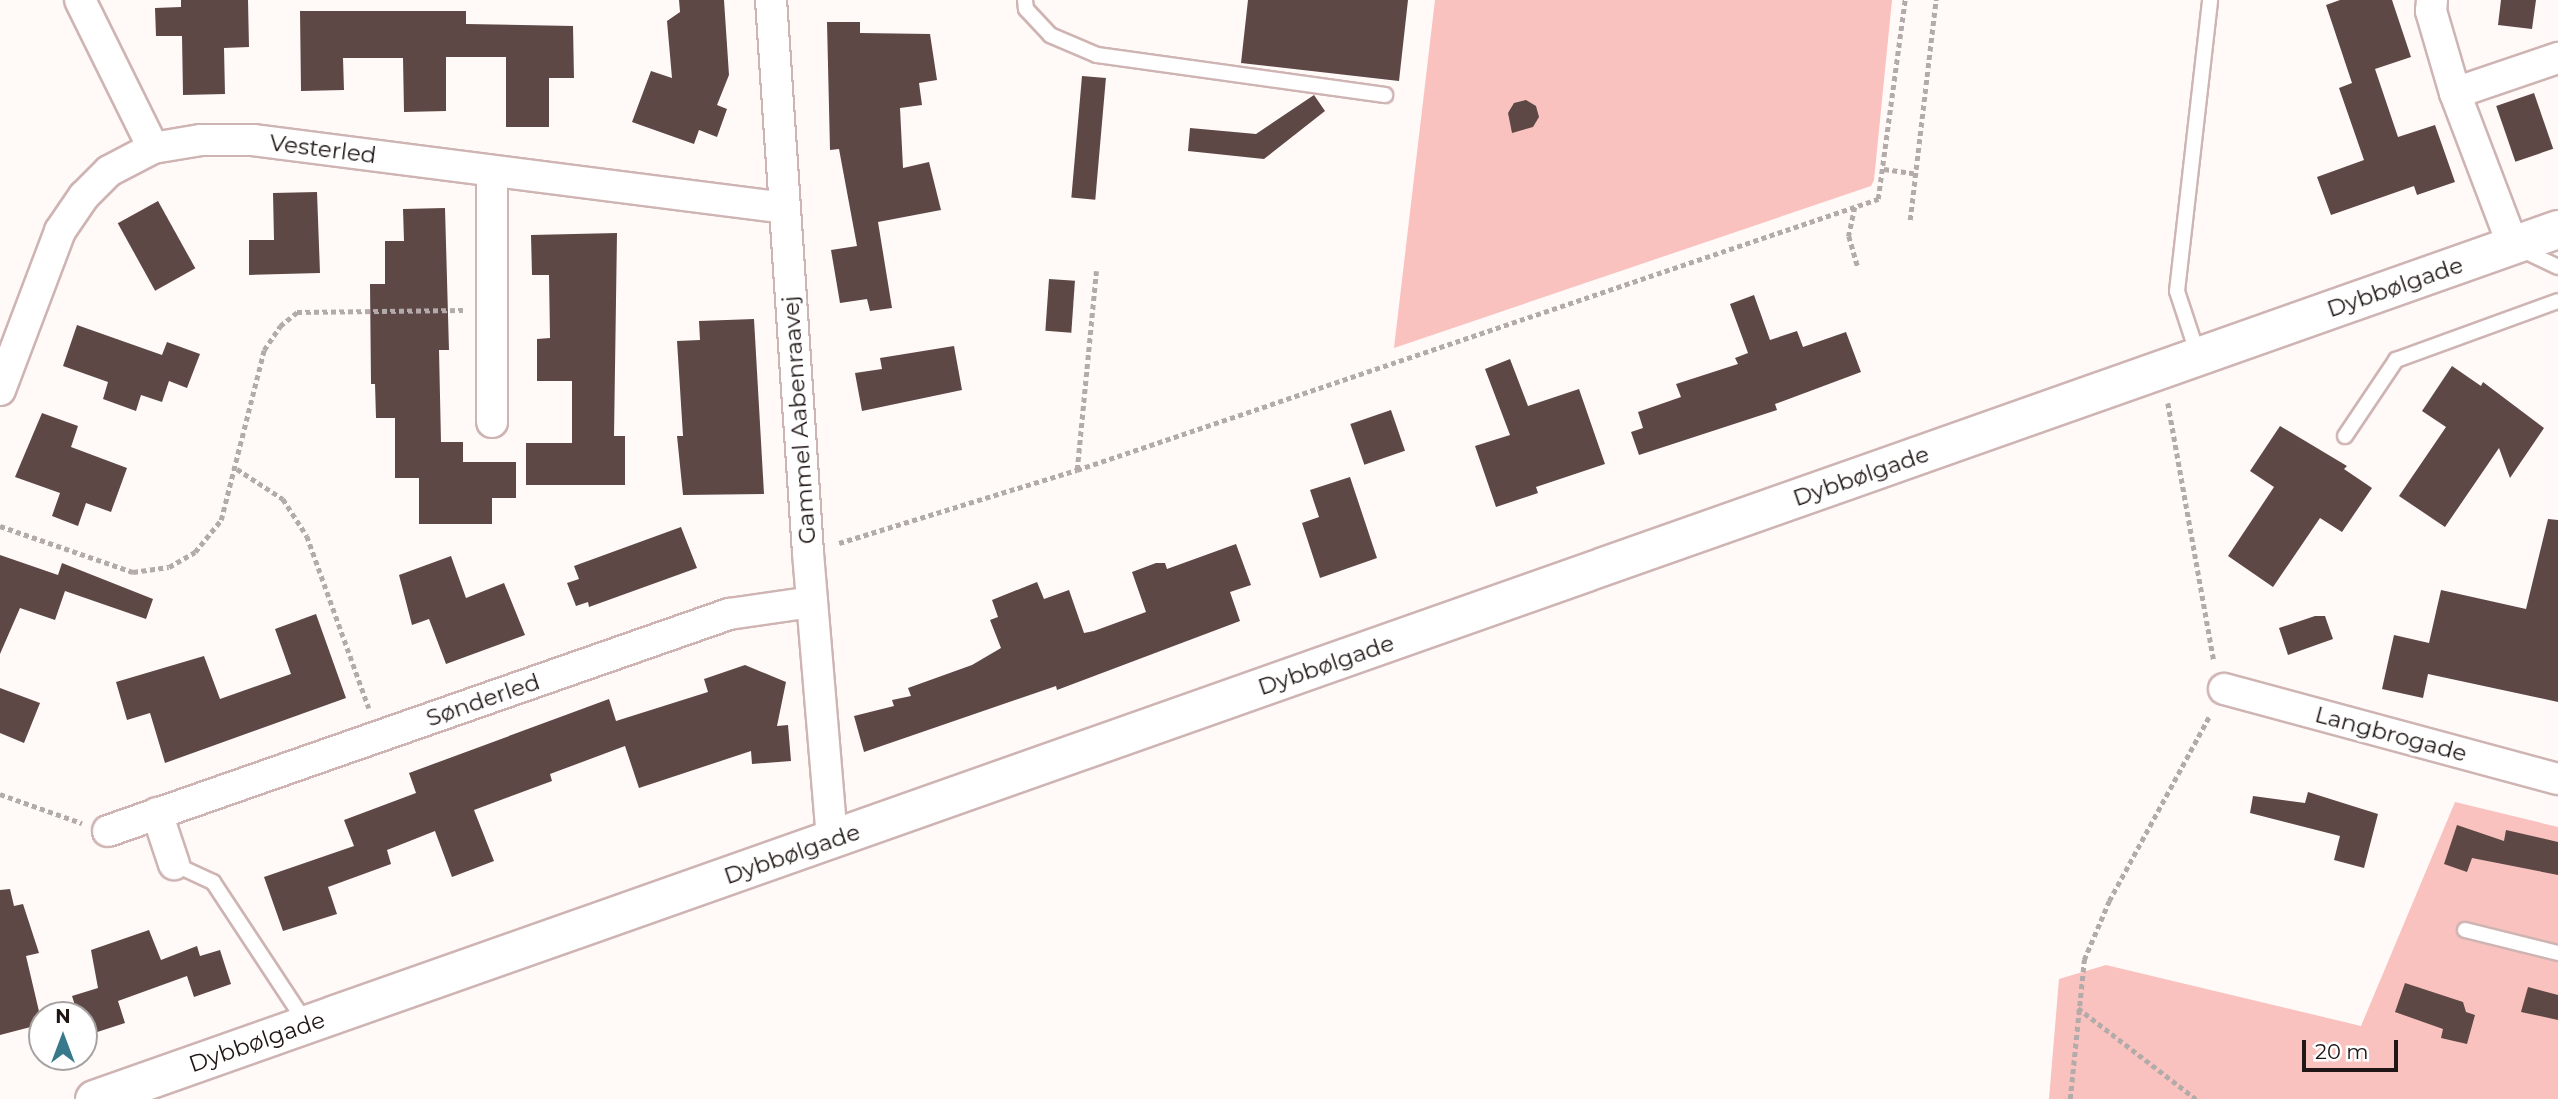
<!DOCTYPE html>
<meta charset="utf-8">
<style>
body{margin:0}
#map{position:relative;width:2558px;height:1099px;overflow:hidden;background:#fff9f8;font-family:Montserrat,sans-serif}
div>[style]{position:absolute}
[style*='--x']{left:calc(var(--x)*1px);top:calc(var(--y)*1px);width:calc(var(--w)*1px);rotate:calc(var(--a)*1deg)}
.green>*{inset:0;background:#f9c2be}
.building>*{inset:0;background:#5d4846;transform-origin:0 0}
.path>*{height:4.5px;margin-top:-2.25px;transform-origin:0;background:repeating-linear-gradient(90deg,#b2abaa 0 5px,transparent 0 8.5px)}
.roads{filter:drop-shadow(2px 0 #ceb4b2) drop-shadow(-2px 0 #ceb4b2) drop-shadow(0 2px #ceb4b2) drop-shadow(0 -2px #ceb4b2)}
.service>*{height:14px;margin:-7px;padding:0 7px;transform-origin:7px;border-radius:7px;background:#fff}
.minor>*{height:30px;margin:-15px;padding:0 15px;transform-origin:15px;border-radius:15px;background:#fff}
.tertiary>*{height:37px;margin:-18.5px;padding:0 18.5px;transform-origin:18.5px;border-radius:18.5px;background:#fff}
span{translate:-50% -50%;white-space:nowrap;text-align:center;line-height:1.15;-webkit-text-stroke:7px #fff;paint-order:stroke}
.street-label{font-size:23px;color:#1f1615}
.north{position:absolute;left:28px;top:1001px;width:70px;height:70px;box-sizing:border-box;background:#fff;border:2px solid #a5a2a1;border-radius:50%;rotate:0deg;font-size:19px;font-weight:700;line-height:28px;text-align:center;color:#1f1615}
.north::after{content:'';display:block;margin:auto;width:24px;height:32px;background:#387a8b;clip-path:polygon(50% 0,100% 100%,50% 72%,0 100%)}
.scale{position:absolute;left:2302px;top:1040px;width:96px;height:32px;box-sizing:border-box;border:4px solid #1f1615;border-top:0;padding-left:9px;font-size:21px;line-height:24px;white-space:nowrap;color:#1f1615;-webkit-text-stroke:5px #fff;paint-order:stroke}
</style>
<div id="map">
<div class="green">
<i style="clip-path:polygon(1435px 0,1892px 0,1874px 180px,1871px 186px,1394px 348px)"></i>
<i style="clip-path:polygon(2455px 802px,2558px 827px,2558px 1099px,2049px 1099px,2059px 979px,2106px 965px,2361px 1026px)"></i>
</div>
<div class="building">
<i style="clip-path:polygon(181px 0,248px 0,249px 47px,224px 48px,225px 94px,183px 95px,182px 36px,156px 36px,155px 8px,181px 7px)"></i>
<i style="clip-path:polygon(679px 0,724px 0,729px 75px,717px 105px,727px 109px,717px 137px,699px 130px,694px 144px,632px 122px,651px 71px,672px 78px,667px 21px,680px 12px)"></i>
<i style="clip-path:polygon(1248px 0,1408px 0,1399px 81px,1241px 63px)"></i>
<i style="clip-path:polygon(2340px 0,2392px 0,2411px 57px,2375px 69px,2398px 137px,2435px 125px,2455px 182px,2417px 195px,2414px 186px,2331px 215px,2317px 177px,2364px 160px,2339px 88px,2352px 83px,2326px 5px)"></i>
<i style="clip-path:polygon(2501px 0,2536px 0,2532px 29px,2498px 25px)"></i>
<i style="clip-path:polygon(300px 11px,466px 11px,466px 24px,573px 26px,574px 78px,549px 78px,549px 127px,506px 127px,506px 57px,446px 57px,446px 111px,404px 112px,403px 58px,343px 58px,344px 90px,301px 91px)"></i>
<i style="clip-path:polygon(827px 22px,860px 22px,860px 33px,930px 34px,937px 80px,919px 83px,922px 105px,900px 108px,903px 168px,929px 162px,941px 210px,878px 222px,892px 308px,870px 311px,867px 299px,840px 303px,831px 250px,857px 246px,839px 149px,830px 150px)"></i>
<i style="left:1082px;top:76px;width:24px;height:122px;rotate:5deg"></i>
<i style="left:2534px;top:93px;width:59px;height:40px;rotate:71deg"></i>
<i style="clip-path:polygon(1314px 95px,1325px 111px,1264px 159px,1188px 151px,1190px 128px,1256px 134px)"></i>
<i style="clip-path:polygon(1526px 100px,1536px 106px,1539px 117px,1533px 127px,1512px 133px,1508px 113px,1514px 103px)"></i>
<i style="clip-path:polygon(317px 192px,320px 273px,249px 275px,249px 240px,274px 240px,273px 193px)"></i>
<i style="left:158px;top:201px;width:77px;height:46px;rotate:61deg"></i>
<i style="clip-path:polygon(445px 208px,449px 350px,439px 350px,441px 442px,463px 442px,463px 462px,516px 462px,516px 498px,492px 498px,492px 524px,419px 524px,419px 478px,395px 478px,395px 418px,376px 418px,375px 384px,371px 384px,370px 284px,385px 284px,385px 241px,404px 241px,403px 209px)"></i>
<i style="clip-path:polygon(617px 233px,614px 436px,625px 436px,625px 485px,526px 485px,526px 443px,572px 443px,572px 381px,537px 381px,537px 339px,550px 338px,549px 275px,532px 275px,531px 235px)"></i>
<i style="left:1049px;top:279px;width:26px;height:52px;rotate:4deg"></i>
<i style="clip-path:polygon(1754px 295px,1770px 340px,1797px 331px,1803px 347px,1846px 332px,1861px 372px,1775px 404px,1777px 410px,1639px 455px,1631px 432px,1643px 428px,1638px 412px,1681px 397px,1676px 384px,1738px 364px,1735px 358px,1748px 353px,1730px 304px)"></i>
<i style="clip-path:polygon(754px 319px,764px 494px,683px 495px,677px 436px,683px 436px,677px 341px,700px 340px,699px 321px)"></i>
<i style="clip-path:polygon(77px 325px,162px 355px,167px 342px,200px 354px,187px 388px,169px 381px,162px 402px,141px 395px,136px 411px,103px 399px,108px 382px,63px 366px)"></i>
<i style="clip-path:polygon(954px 346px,962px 390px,862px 411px,855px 373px,882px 369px,880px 358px)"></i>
<i style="clip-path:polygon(1510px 359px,1528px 406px,1579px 389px,1605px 464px,1536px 487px,1538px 493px,1496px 507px,1475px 446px,1510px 435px,1485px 369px)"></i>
<i style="clip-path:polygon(2452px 366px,2481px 386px,2483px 382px,2544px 428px,2510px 478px,2499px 448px,2445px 527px,2399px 496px,2446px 427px,2422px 411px)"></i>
<i style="left:1391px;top:410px;width:43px;height:43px;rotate:71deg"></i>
<i style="clip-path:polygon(42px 413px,78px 426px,71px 447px,127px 468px,111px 512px,86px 503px,78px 526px,52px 516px,60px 493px,15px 477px)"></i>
<i style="clip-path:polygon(2280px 426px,2347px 466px,2344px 469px,2372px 488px,2342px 532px,2320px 518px,2273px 587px,2228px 556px,2274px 487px,2250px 471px)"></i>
<i style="clip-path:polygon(1350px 477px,1377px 558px,1320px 578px,1302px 523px,1319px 517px,1310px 490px)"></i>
<i style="clip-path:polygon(2548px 519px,2558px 520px,2558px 702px,2428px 674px,2423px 698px,2382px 689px,2394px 635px,2429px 643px,2441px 590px,2526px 609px)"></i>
<i style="clip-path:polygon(681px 527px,697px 568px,589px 607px,588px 602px,576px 606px,567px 583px,579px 579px,574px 566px)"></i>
<i style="clip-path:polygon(1236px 544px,1251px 585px,1230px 592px,1240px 621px,1057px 690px,1056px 686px,864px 752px,854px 716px,894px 706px,892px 700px,911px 696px,908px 688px,972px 665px,1001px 648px,990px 620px,998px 617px,992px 600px,1037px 582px,1044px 599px,1069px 590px,1084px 633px,1094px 631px,1146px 612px,1132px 572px,1156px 563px,1165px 563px,1167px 569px)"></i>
<i style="clip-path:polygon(0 555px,58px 575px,62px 563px,153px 599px,146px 619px,65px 591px,55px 620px,20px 608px,0 654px)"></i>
<i style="clip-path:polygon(451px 556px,466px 598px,504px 583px,525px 635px,446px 664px,429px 619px,412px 625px,399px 575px)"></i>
<i style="clip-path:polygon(316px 614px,346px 698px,165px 763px,150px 713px,127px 720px,116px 682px,204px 656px,220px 699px,291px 674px,275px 629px)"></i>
<i style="clip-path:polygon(2315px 616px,2325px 616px,2333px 639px,2288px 655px,2279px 628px)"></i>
<i style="clip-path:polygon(745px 665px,786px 682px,777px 726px,788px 725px,791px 761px,752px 764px,751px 751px,639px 788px,625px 746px,550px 774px,552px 781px,474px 810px,494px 861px,452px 877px,435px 831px,387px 850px,391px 864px,328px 887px,337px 914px,283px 931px,264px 877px,354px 846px,344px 820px,416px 793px,409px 773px,609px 699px,616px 721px,708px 692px,704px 679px)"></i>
<i style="clip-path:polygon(0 688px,40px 703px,24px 743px,0 733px)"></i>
<i style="clip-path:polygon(2308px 792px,2378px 814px,2364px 868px,2334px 860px,2340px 836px,2250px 813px,2253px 796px,2305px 803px)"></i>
<i style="clip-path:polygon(2457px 825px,2504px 841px,2506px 830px,2558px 842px,2558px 875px,2472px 858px,2467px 872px,2444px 864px)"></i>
<i style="clip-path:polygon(10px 889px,14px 906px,23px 904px,39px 953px,26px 956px,42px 1024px,0 1035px,0 890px)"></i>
<i style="clip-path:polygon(149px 930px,161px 960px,197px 946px,200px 956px,220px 950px,231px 984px,194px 997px,187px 976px,118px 1001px,125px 1023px,85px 1036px,84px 1015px,78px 1015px,72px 996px,98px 988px,91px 950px)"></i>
<i style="clip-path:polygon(2405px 983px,2463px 1002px,2466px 1012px,2475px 1015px,2467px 1044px,2441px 1038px,2443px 1029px,2395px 1012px)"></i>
<i style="clip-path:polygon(2528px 987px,2558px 995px,2558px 1020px,2521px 1012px)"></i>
</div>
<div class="path">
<i style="--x:1884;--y:169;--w:30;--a:8"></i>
<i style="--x:1855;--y:207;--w:30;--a:102"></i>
<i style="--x:1849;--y:236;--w:32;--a:74"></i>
<i style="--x:1910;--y:220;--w:222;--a:-83.3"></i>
<i style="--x:2168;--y:403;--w:263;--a:79.9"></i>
<i style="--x:237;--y:469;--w:55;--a:33.1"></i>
<i style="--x:283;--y:499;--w:44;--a:57"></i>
<i style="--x:307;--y:536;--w:183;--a:70.2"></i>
<i style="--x:1077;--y:470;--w:200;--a:-84.5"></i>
<i style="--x:0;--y:526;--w:141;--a:19.1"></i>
<i style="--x:133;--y:572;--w:36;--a:-8"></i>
<i style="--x:169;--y:567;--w:30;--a:-30"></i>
<i style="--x:195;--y:552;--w:41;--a:-50.9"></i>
<i style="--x:221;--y:520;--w:175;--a:-75.8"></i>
<i style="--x:264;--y:350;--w:29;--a:-56"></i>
<i style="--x:280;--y:326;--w:22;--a:-39"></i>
<i style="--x:297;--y:312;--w:166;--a:-0.7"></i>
<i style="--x:839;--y:543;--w:249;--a:-17.1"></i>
<i style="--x:1077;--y:470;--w:846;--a:-18.69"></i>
<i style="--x:1878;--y:199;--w:201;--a:-82.3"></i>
<i style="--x:0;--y:794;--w:87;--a:19.5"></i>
<i style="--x:2078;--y:1008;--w:149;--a:37.6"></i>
<i style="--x:2070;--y:1099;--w:140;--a:-84.2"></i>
<i style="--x:2084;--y:960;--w:64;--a:-67"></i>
<i style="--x:2109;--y:901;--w:212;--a:-61.5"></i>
</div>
<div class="roads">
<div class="service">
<i style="--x:1025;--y:0;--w:9;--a:84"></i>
<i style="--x:1026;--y:9;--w:35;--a:47"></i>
<i style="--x:1050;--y:35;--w:51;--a:23.1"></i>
<i style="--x:1097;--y:55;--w:291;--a:7.9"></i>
<i style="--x:2518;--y:248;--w:44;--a:25.4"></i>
<i style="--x:2198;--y:355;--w:67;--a:-108.2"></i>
<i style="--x:2177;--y:291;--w:293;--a:-83.5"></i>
<i style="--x:2345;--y:436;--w:92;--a:-56.1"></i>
<i style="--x:2396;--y:360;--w:172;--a:-20"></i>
<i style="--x:174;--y:864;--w:43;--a:24.8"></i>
<i style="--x:213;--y:882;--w:169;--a:56.6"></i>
<i style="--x:2465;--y:930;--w:96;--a:13.9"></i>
</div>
<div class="minor">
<i style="--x:80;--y:0;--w:165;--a:63.7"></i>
<i style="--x:771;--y:0;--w:554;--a:86.17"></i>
<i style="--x:808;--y:553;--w:288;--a:85.2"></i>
<i style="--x:2432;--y:0;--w:11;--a:95"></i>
<i style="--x:2431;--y:11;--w:85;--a:73.7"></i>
<i style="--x:2455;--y:93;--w:164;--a:69.2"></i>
<i style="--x:2455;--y:93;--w:109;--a:-18.8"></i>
<i style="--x:492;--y:171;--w:251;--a:90"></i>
<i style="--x:0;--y:390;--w:170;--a:-69.3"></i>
<i style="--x:60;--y:231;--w:42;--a:-55.6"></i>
<i style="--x:84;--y:196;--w:35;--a:-45"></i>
<i style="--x:109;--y:171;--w:50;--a:-27.6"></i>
<i style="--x:153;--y:148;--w:49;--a:-9.5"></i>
<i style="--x:201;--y:140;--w:52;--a:0"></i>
<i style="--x:253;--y:140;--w:536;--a:7.28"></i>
<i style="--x:2224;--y:689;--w:346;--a:15.1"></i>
<i style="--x:157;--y:813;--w:54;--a:71.6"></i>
<i style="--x:108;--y:831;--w:658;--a:-19.26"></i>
<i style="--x:729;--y:614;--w:84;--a:-8.2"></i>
</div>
<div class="tertiary">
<i style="--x:94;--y:1099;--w:2613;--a:-19.45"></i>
</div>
</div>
<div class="street-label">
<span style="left:323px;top:149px;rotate:7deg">Vesterled</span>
<span style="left:2395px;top:287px;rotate:-19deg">Dybbølgade</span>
<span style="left:799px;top:420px;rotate:-94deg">Gammel Aabenraavej</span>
<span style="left:1861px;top:476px;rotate:-19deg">Dybbølgade</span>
<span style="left:1326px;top:665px;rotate:-19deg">Dybbølgade</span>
<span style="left:483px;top:700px;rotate:-19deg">Sønderled</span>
<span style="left:2391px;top:734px;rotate:15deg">Langbrogade</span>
<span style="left:792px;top:854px;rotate:-19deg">Dybbølgade</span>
<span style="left:257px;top:1042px;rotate:-19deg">Dybbølgade</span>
</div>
<div class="north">N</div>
<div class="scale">20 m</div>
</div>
